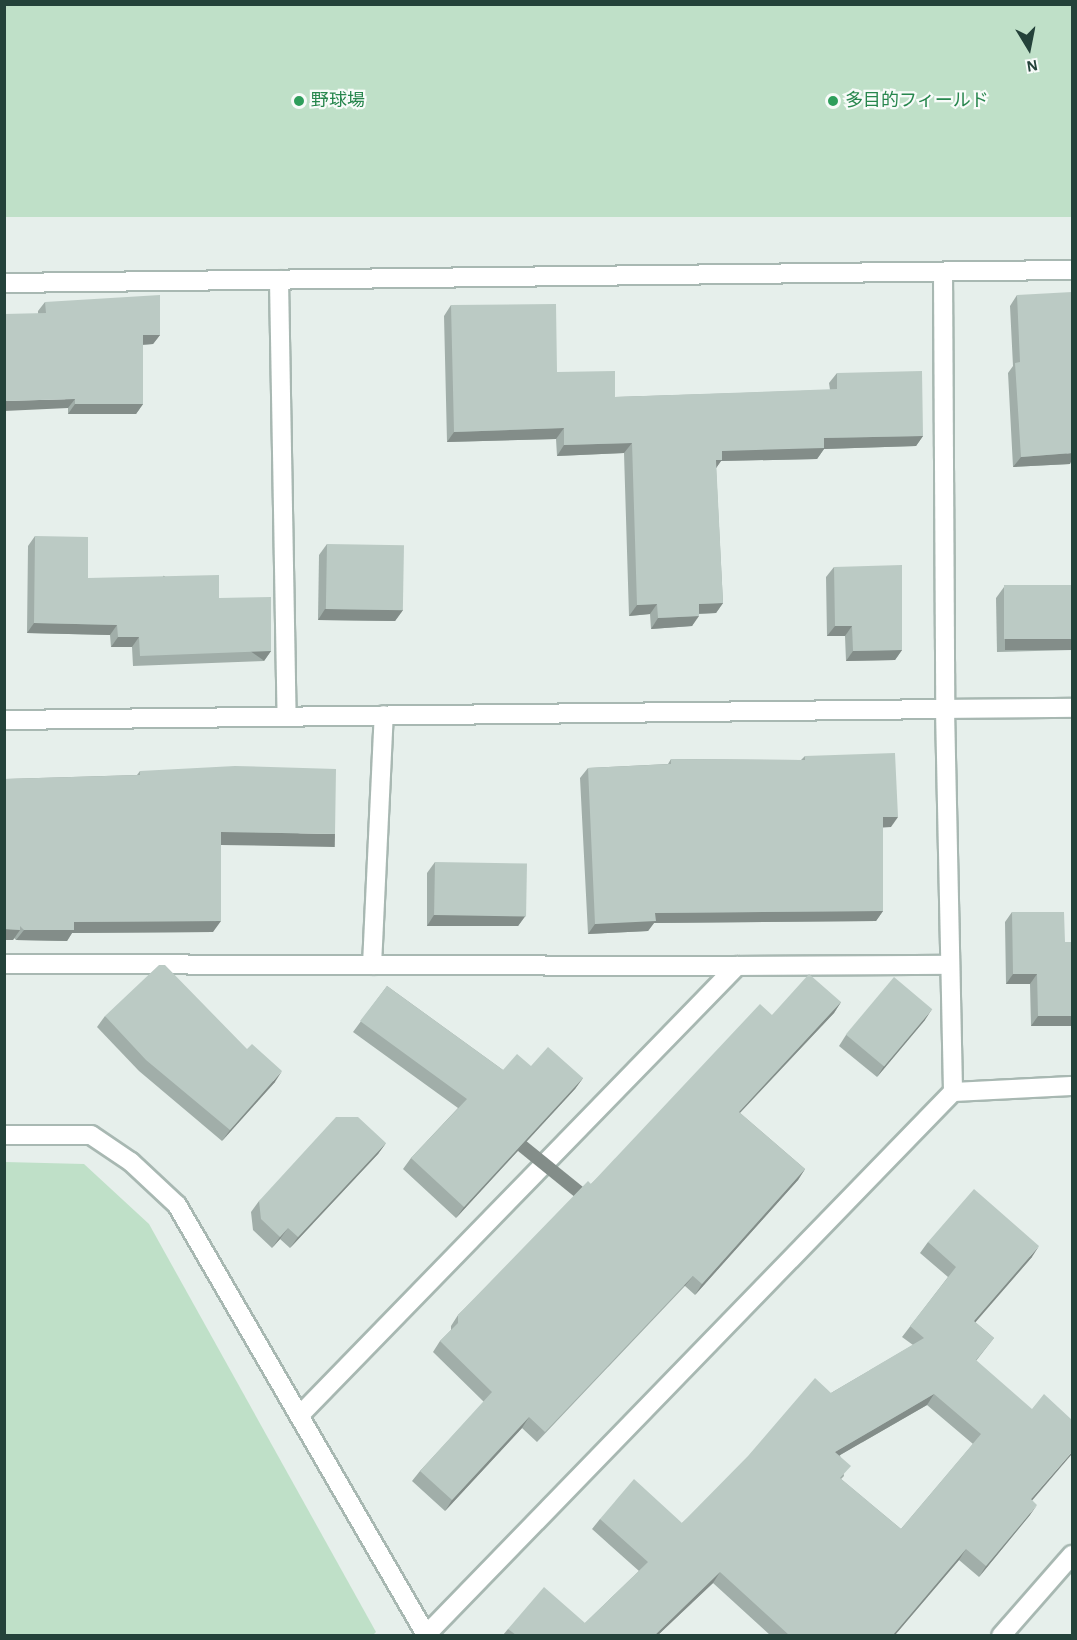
<!DOCTYPE html>
<meta charset="utf-8">
<style>
body{margin:0}
#map{position:relative;width:1077px;height:1640px;overflow:hidden;background:#e6efeb;font-family:"Alegreya Sans","Noto Sans JP",sans-serif}
div>[style]{position:absolute}
[style*='--x']{left:calc(var(--x)*1px);top:calc(var(--y)*1px);width:calc(var(--w)*1px);rotate:calc(var(--a)*1deg)}
.green>*{inset:0;background:#bfe0c8;transform-origin:0 0}
.roads{filter:drop-shadow(2px 0 #a8b8b2) drop-shadow(-2px 0 #a8b8b2) drop-shadow(0 2px #a8b8b2) drop-shadow(0 -2px #a8b8b2)}
.minor>*{height:18px;margin:-9px;padding:0 9px;transform-origin:9px;border-radius:9px;background:#fff}
.wall>*{inset:0;background:#a1aea9}
.shaded-wall>*{inset:0;background:#838d89;transform-origin:0 0}
.building>*{inset:0;background:#bbcac4;transform-origin:0 0}
.dots>*{width:16px;height:16px;translate:-50% -50%;box-sizing:border-box;border:3px solid #f7fbf9;border-radius:50%}
span{translate:-50% -50%;white-space:nowrap;text-align:center;line-height:1.15;-webkit-text-stroke:4.5px #f7fbf9;paint-order:stroke}
.leisure-label{font-size:18px;color:#27864d}
.left{translate:0 -50%;text-align:left}
.frame{position:absolute;inset:0;border:6px solid #24423a;pointer-events:none}
.north{position:absolute;left:999px;top:18px;width:60px;height:60px;-webkit-text-stroke:4px #f7fbf9;paint-order:stroke;rotate:170deg;font-size:16px;font-weight:700;line-height:24px;text-align:center;color:#24423a}
.north::after{content:'';display:block;margin:auto;width:21px;height:27px;background:#24423a;clip-path:polygon(50% 0,100% 100%,50% 72%,0 100%)}
</style>
<div id="map">
<div class="green">
<i style="left:4px;top:5px;width:1068px;height:212px"></i>
<i style="clip-path:polygon(5px 1162px,84px 1164px,149px 1224px,376px 1632px,373px 1635px,5px 1635px)"></i>
</div>
<div class="roads">
<div class="minor">
<i style="--x:943;--y:272;--w:437;--a:89.7"></i>
<i style="--x:945;--y:709;--w:127;--a:-0.5"></i>
<i style="--x:279;--y:280;--w:437;--a:89"></i>
<i style="--x:4;--y:283;--w:1068;--a:-0.7"></i>
<i style="--x:4;--y:720;--w:941;--a:-0.67"></i>
<i style="--x:945;--y:709;--w:383;--a:88.8"></i>
<i style="--x:4;--y:964;--w:733;--a:0.16"></i>
<i style="--x:372;--y:965;--w:250;--a:-87.3"></i>
<i style="--x:4;--y:1135;--w:87;--a:0"></i>
<i style="--x:91;--y:1135;--w:48;--a:34"></i>
<i style="--x:131;--y:1162;--w:63;--a:43.1"></i>
<i style="--x:177;--y:1205;--w:498;--a:59.9"></i>
<i style="--x:300;--y:1415;--w:627;--a:-45.78"></i>
<i style="--x:737;--y:966;--w:213;--a:-0.3"></i>
<i style="--x:425;--y:1636;--w:758;--a:-45.86"></i>
<i style="--x:953;--y:1092;--w:119;--a:-2.9"></i>
<i style="--x:1001;--y:1636;--w:108;--a:-48.8"></i>
</div>
</div>
<div class="wall">
<i style="clip-path:polygon(1017px 295px,1070px 464px,1013px 467px,1008px 373px,1013px 366px,1010px 306px)"></i>
<i style="clip-path:polygon(45px 302px,160px 335px,153px 344px,143px 345px,143px 404px,136px 414px,68px 414px,68px 408px,38px 313px,38px 311px)"></i>
<i style="clip-path:polygon(451px 305px,557px 372px,615px 397px,830px 390px,829px 383px,837px 373px,923px 436px,916px 446px,824px 449px,817px 459px,721px 461px,716px 468px,723px 603px,716px 613px,699px 614px,692px 626px,651px 629px,650px 614px,629px 616px,624px 453px,557px 456px,556px 439px,447px 442px,444px 316px)"></i>
<i style="clip-path:polygon(35px 536px,88px 578px,219px 598px,271px 651px,264px 661px,133px 666px,132px 647px,111px 647px,110px 635px,27px 633px,28px 546px)"></i>
<i style="clip-path:polygon(327px 544px,403px 610px,395px 621px,318px 620px,319px 555px)"></i>
<i style="clip-path:polygon(834px 567px,902px 650px,895px 660px,846px 661px,845px 636px,827px 636px,826px 577px)"></i>
<i style="clip-path:polygon(1072px 585px,1072px 650px,997px 652px,996px 598px,1004px 587px)"></i>
<i style="clip-path:polygon(805px 756px,891px 827px,883px 827px,883px 911px,876px 921px,654px 923px,648px 931px,588px 934px,580px 778px,588px 768px,668px 764px,671px 759px,801px 760px)"></i>
<i style="clip-path:polygon(4px 771px,5px 779px,137px 775px,140px 771px,328px 845px,221px 843px,213px 932px,72px 933px,67px 941px,16px 940px,14px 938px,13px 940px,4px 940px)"></i>
<i style="clip-path:polygon(435px 862px,526px 915px,518px 926px,427px 926px,427px 873px)"></i>
<i style="clip-path:polygon(1012px 912px,1065px 942px,1072px 1026px,1031px 1026px,1030px 984px,1006px 984px,1005px 922px)"></i>
<i style="clip-path:polygon(387px 986px,503px 1070px,531px 1066px,583px 1078px,575px 1089px,456px 1218px,403px 1169px,411px 1158px,458px 1108px,353px 1032px)"></i>
<i style="clip-path:polygon(841px 1002px,834px 1013px,740px 1113px,805px 1169px,798px 1180px,695px 1295px,685px 1286px,537px 1442px,522px 1428px,445px 1511px,412px 1481px,420px 1471px,484px 1402px,433px 1352px,440px 1341px,451px 1330px,451px 1326px,458px 1315px,591px 1184px,772px 1015px)"></i>
<i style="clip-path:polygon(105px 1016px,275px 1082px,222px 1141px,139px 1071px,97px 1027px)"></i>
<i style="clip-path:polygon(925px 1020px,877px 1077px,839px 1046px,846px 1035px)"></i>
<i style="clip-path:polygon(386px 1143px,378px 1154px,290px 1248px,280px 1239px,272px 1248px,253px 1230px,251px 1212px,259px 1201px)"></i>
<i style="clip-path:polygon(evenodd,928px 1242px,1032px 1257px,975px 1322px,994px 1338px,976px 1361px,1032px 1500px,1030px 1515px,979px 1577px,959px 1560px,895px 1635px,770px 1635px,713px 1583px,658px 1635px,503px 1635px,508px 1629px,585px 1623px,639px 1571px,592px 1529px,600px 1519px,682px 1523px,831px 1393px,913px 1345px,902px 1337px,948px 1277px,920px 1253px,928px 1242px,927px 1405px,973px 1444px,901px 1529px,841px 1479px,844px 1476px,840px 1455px,927px 1405px)"></i>
</div>
<div class="shaded-wall">
<i style="clip-path:polygon(143px 335px,160px 335px,153px 344px,136px 345px)"></i>
<i style="clip-path:polygon(75px 399px,68px 408px,4px 411px,4px 401px)"></i>
<i style="clip-path:polygon(75px 404px,143px 404px,136px 414px,68px 414px)"></i>
<i style="clip-path:polygon(564px 428px,556px 439px,447px 442px,454px 432px)"></i>
<i style="clip-path:polygon(923px 436px,916px 446px,824px 449px,817px 459px,721px 461px,714px 471px,708px 471px,722px 451px,824px 438px)"></i>
<i style="clip-path:polygon(632px 443px,624px 453px,557px 456px,564px 445px)"></i>
<i style="clip-path:polygon(1072px 453px,1072px 460px,1070px 464px,1013px 467px,1021px 457px)"></i>
<i style="clip-path:polygon(723px 603px,716px 613px,691px 614px,699px 604px)"></i>
<i style="clip-path:polygon(657px 604px,650px 614px,629px 616px,637px 605px)"></i>
<i style="clip-path:polygon(325px 609px,403px 610px,395px 621px,318px 620px)"></i>
<i style="clip-path:polygon(699px 616px,692px 626px,651px 629px,658px 618px)"></i>
<i style="clip-path:polygon(34px 623px,117px 625px,110px 635px,27px 633px)"></i>
<i style="clip-path:polygon(835px 626px,852px 626px,845px 636px,827px 636px)"></i>
<i style="clip-path:polygon(118px 637px,139px 637px,132px 647px,111px 647px)"></i>
<i style="left:1072px;top:639px;width:11px;height:67px;rotate:90deg"></i>
<i style="clip-path:polygon(902px 650px,895px 660px,846px 661px,853px 651px)"></i>
<i style="left:271px;top:651px;width:12px;height:131px;rotate:125deg"></i>
<i style="clip-path:polygon(883px 817px,898px 817px,891px 827px,876px 828px)"></i>
<i style="left:221px;top:832px;width:114px;height:13px;rotate:1deg"></i>
<i style="clip-path:polygon(883px 911px,876px 921px,654px 923px,648px 931px,588px 934px,595px 924px,655px 913px)"></i>
<i style="clip-path:polygon(434px 915px,526px 915px,518px 926px,427px 926px)"></i>
<i style="clip-path:polygon(221px 921px,213px 932px,72px 933px,67px 941px,16px 940px,24px 930px,74px 922px)"></i>
<i style="clip-path:polygon(4px 929px,20px 930px,13px 940px,4px 940px)"></i>
<i style="clip-path:polygon(1013px 974px,1037px 974px,1030px 984px,1006px 984px)"></i>
<i style="clip-path:polygon(841px 1002px,834px 1013px,731px 1122px,739px 1112px)"></i>
<i style="clip-path:polygon(932px 1009px,925px 1020px,877px 1077px,884px 1066px)"></i>
<i style="clip-path:polygon(1038px 1016px,1072px 1016px,1072px 1026px,1031px 1026px)"></i>
<i style="clip-path:polygon(282px 1071px,275px 1082px,222px 1141px,230px 1130px)"></i>
<i style="clip-path:polygon(583px 1078px,575px 1089px,456px 1218px,464px 1207px)"></i>
<i style="clip-path:polygon(386px 1143px,378px 1154px,290px 1248px,298px 1237px)"></i>
<i style="clip-path:polygon(805px 1169px,798px 1180px,695px 1295px,702px 1284px)"></i>
<i style="clip-path:polygon(288px 1228px,280px 1239px,272px 1248px,280px 1237px)"></i>
<i style="clip-path:polygon(1039px 1246px,1032px 1257px,967px 1332px,974px 1321px)"></i>
<i style="left:693px;top:1276px;width:13px;height:215px;rotate:129deg"></i>
<i style="clip-path:polygon(934px 1394px,927px 1405px,828px 1462px,835px 1452px)"></i>
<i style="clip-path:polygon(529px 1417px,522px 1428px,445px 1511px,452px 1500px)"></i>
<i style="clip-path:polygon(1072px 1452px,1072px 1454px,1024px 1510px,1031px 1499px)"></i>
<i style="clip-path:polygon(1037px 1505px,1030px 1515px,979px 1577px,986px 1566px)"></i>
<i style="clip-path:polygon(966px 1549px,959px 1560px,895px 1635px,893px 1635px)"></i>
<i style="clip-path:polygon(720px 1572px,713px 1583px,658px 1635px,655px 1635px)"></i>
</div>
<div class="building">
<i style="clip-path:polygon(1072px 292px,1072px 453px,1021px 457px,1015px 363px,1020px 362px,1017px 295px)"></i>
<i style="clip-path:polygon(160px 295px,160px 335px,143px 335px,143px 404px,75px 404px,75px 399px,4px 401px,4px 314px,46px 313px,45px 302px)"></i>
<i style="clip-path:polygon(556px 304px,557px 372px,615px 371px,615px 397px,837px 389px,837px 373px,922px 371px,923px 436px,824px 438px,824px 448px,722px 451px,722px 460px,716px 460px,723px 603px,699px 604px,699px 616px,658px 618px,657px 604px,637px 605px,632px 443px,564px 445px,564px 428px,454px 432px,451px 305px)"></i>
<i style="clip-path:polygon(35px 536px,88px 537px,88px 578px,219px 575px,219px 598px,271px 597px,271px 651px,140px 656px,139px 637px,118px 637px,117px 625px,34px 623px)"></i>
<i style="left:327px;top:544px;width:77px;height:65px;rotate:1deg"></i>
<i style="clip-path:polygon(902px 565px,902px 650px,853px 651px,852px 626px,835px 626px,834px 567px)"></i>
<i style="left:1072px;top:585px;width:54px;height:68px;rotate:90deg"></i>
<i style="clip-path:polygon(895px 753px,898px 817px,883px 817px,883px 911px,655px 913px,656px 921px,595px 924px,588px 768px,671px 764px,671px 759px,805px 760px,805px 756px)"></i>
<i style="clip-path:polygon(235px 766px,336px 769px,335px 834px,221px 832px,221px 921px,74px 922px,74px 930px,24px 930px,20px 926px,20px 930px,4px 929px,4px 771px,5px 779px,140px 775px,140px 771px)"></i>
<i style="left:435px;top:862px;width:92px;height:53px;rotate:1deg"></i>
<i style="clip-path:polygon(1012px 912px,1064px 912px,1065px 942px,1072px 942px,1072px 1016px,1038px 1016px,1037px 974px,1013px 974px)"></i>
<i style="clip-path:polygon(159px 965px,165px 965px,247px 1049px,252px 1044px,282px 1071px,230px 1130px,146px 1060px,105px 1016px)"></i>
<i style="clip-path:polygon(809px 974px,841px 1002px,739px 1112px,805px 1169px,702px 1284px,693px 1276px,545px 1432px,529px 1417px,452px 1500px,420px 1471px,492px 1392px,440px 1341px,458px 1323px,458px 1315px,588px 1181px,591px 1184px,760px 1004px,772px 1015px)"></i>
<i style="left:894px;top:977px;width:50px;height:75px;rotate:40deg"></i>
<i style="clip-path:polygon(387px 986px,503px 1070px,517px 1054px,531px 1066px,548px 1047px,583px 1078px,464px 1207px,411px 1158px,467px 1099px,360px 1021px)"></i>
<i style="clip-path:polygon(336px 1117px,358px 1117px,386px 1143px,298px 1237px,288px 1228px,280px 1237px,261px 1219px,259px 1201px)"></i>
<i style="clip-path:polygon(evenodd,974px 1189px,1039px 1246px,974px 1321px,994px 1338px,976px 1360px,1032px 1409px,1044px 1394px,1072px 1420px,1072px 1452px,1031px 1499px,1037px 1505px,986px 1566px,966px 1549px,893px 1635px,789px 1635px,720px 1572px,655px 1635px,516px 1635px,508px 1629px,544px 1587px,585px 1623px,648px 1562px,600px 1519px,634px 1479px,682px 1523px,748px 1456px,815px 1378px,831px 1393px,924px 1338px,910px 1326px,956px 1267px,928px 1242px,974px 1189px,934px 1394px,981px 1434px,901px 1529px,840px 1478px,851px 1466px,835px 1452px,934px 1394px)"></i>
</div>
<div class="dots">
<i style="left:299px;top:101px;background:#2e9e5b"></i>
<i style="left:833px;top:101px;background:#2e9e5b"></i>
</div>
<div class="leisure-label">
<span class="left" style="left:311px;top:101px">野球場</span>
<span class="left" style="left:845px;top:101px">多目的フィールド</span>
</div>
<div class="frame"></div>
<div class="north">N</div>
</div>
